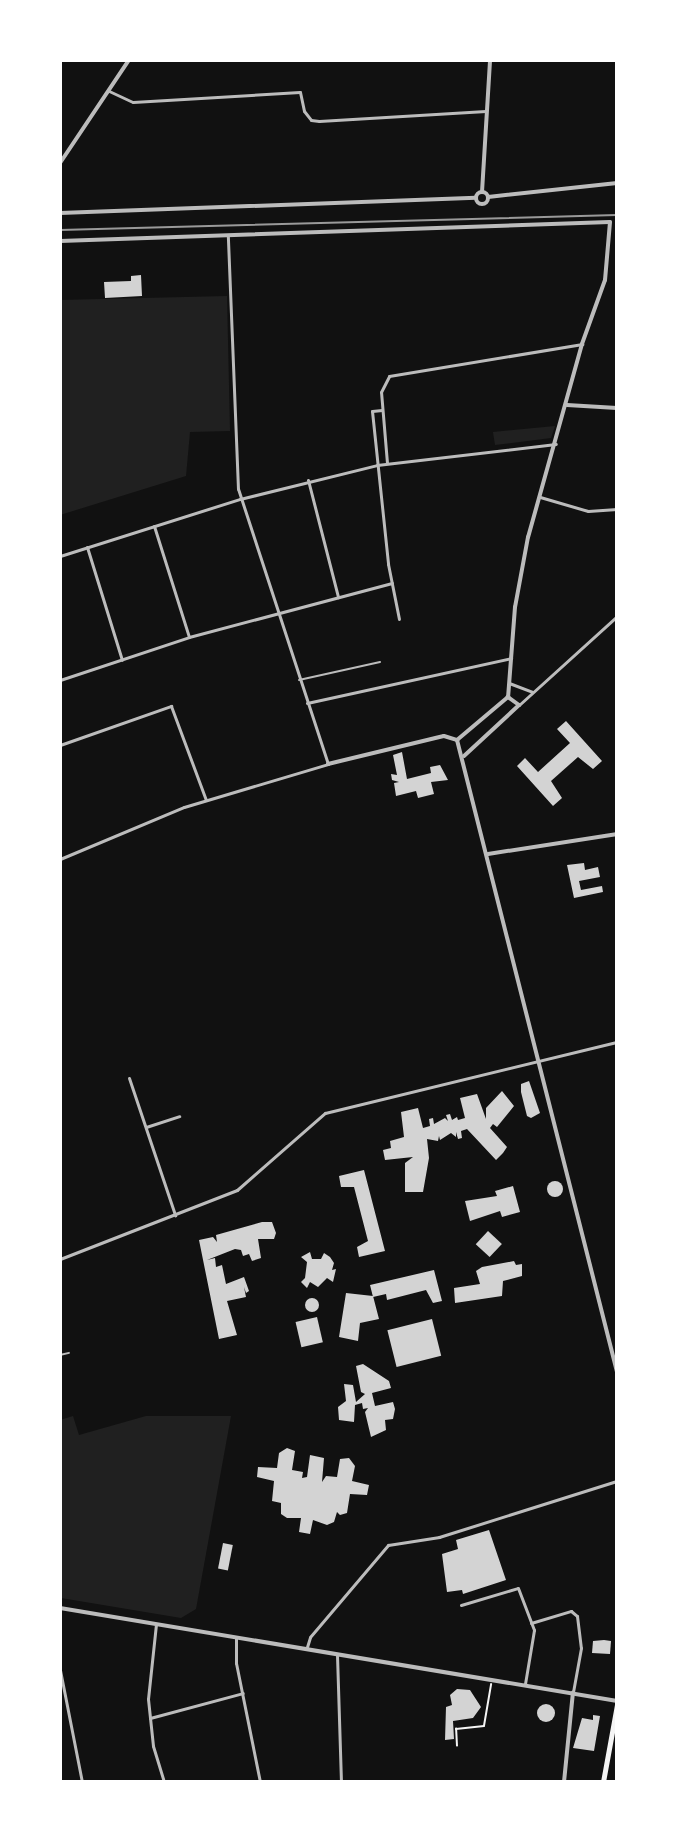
<!DOCTYPE html>
<style>
body{margin:0}
#map{position:relative;width:677px;height:1842px;overflow:hidden;background:#111;font-family:Cabin,sans-serif}
div>[style]{position:absolute}
[style*='--x']{left:calc(var(--x)*1px);top:calc(var(--y)*1px);width:calc(var(--w)*1px);rotate:calc(var(--a)*1deg)}
.green>*{inset:0;background:#202020}
.building>*{inset:0;background:#d3d3d3;transform-origin:0 0}
.round{border-radius:50%}
.path>*{height:1.5px;margin:-0.75px;padding:0 0.75px;transform-origin:0.75px;border-radius:0.75px;background:#f5f5f5}
.service>*{height:1.5px;margin:-0.75px;padding:0 0.75px;transform-origin:0.75px;border-radius:0.75px;background:#bcbcbc}
.pedestrian>*{height:2px;margin:-1px;padding:0 1px;transform-origin:1px;border-radius:1px;background:#bcbcbc}
.minor>*{height:3px;margin:-1.5px;padding:0 1.5px;transform-origin:1.5px;border-radius:1.5px;background:#bcbcbc}
.tertiary>*{height:4px;margin:-2px;padding:0 2px;transform-origin:2px;border-radius:2px;background:#bcbcbc}
.tertiary>.ring{margin:-2px;padding:0;box-sizing:content-box;background:none;border:4px solid #bcbcbc;border-radius:50%}
.secondary>*{height:4.5px;margin:-2.25px;padding:0 2.25px;transform-origin:2.25px;border-radius:2.25px;background:#f5f5f5}
.rail>*{height:2px;margin:-1px;padding:0 1px;transform-origin:1px;border-radius:1px;background:#9a9a9a}
span{translate:-50% -50%;white-space:nowrap;text-align:center;line-height:1.15;-webkit-text-stroke:5px #fff;paint-order:stroke}
.frame{position:absolute;inset:0;border:62px solid #fff;pointer-events:none}
</style>
<div id="map">
<div class="green">
<i style="clip-path:polygon(227px 296px,230px 431px,190px 432px,186px 476px,60px 515px,60px 300px)"></i>
<i style="clip-path:polygon(555px 426px,551px 438px,495px 445px,493px 432px)"></i>
<i style="clip-path:polygon(73px 1416px,79px 1435px,146px 1416px,231px 1416px,196px 1609px,181px 1618px,61px 1598px,60px 1420px)"></i>
</div>
<div class="building">
<i style="clip-path:polygon(141px 275px,142px 296px,105px 298px,104px 282px,131px 281px,131px 276px)"></i>
<i style="clip-path:polygon(566px 721px,602px 761px,593px 769px,578px 757px,551px 781px,562px 798px,553px 806px,517px 766px,525px 758px,538px 772px,549px 762px,570px 743px,557px 729px)"></i>
<i style="clip-path:polygon(402px 752px,407px 779px,431px 773px,430px 767px,440px 765px,448px 780px,431px 782px,434px 794px,418px 798px,416px 791px,396px 796px,394px 783px,399px 782px,392px 780px,391px 774px,397px 775px,393px 755px)"></i>
<i style="clip-path:polygon(584px 863px,585px 870px,598px 867px,600px 877px,579px 881px,581px 890px,602px 886px,603px 892px,574px 898px,567px 865px)"></i>
<i style="clip-path:polygon(529px 1081px,540px 1113px,531px 1118px,527px 1116px,521px 1092px,521px 1084px)"></i>
<i style="clip-path:polygon(502px 1091px,514px 1106px,497px 1127px,493px 1124px,490px 1128px,507px 1147px,503px 1153px,496px 1160px,467px 1129px,461px 1131px,462px 1138px,458px 1139px,456px 1132px,456px 1137px,451px 1133px,440px 1140px,439px 1136px,438px 1141px,427px 1139px,429px 1158px,423px 1192px,405px 1192px,405px 1163px,413px 1157px,385px 1160px,383px 1150px,391px 1148px,390px 1141px,404px 1137px,401px 1112px,418px 1108px,423px 1128px,430px 1126px,429px 1119px,433px 1118px,434px 1124px,445px 1118px,448px 1121px,446px 1115px,450px 1114px,452px 1120px,457px 1117px,458px 1120px,465px 1118px,460px 1098px,477px 1094px,486px 1119px,486px 1108px)"></i>
<i style="clip-path:polygon(364px 1170px,385px 1251px,359px 1257px,357px 1247px,368px 1241px,354px 1187px,341px 1187px,339px 1176px)"></i>
<i class="round" style="left:547px;top:1181px;width:16px;height:16px"></i>
<i style="clip-path:polygon(513px 1186px,520px 1212px,502px 1217px,500px 1211px,470px 1221px,465px 1201px,497px 1196px,495px 1191px)"></i>
<i style="clip-path:polygon(262px 1222px,272px 1222px,276px 1233px,274px 1239px,258px 1239px,261px 1258px,252px 1261px,249px 1254px,243px 1256px,241px 1250px,235px 1249px,207px 1260px,215px 1258px,216px 1267px,222px 1265px,226px 1284px,244px 1277px,249px 1291px,246px 1293px,244px 1287px,246px 1297px,227px 1301px,237px 1335px,219px 1339px,199px 1240px,213px 1237px,217px 1242px,216px 1235px)"></i>
<i style="left:488px;top:1231px;width:19px;height:18px;rotate:43deg"></i>
<i style="clip-path:polygon(310px 1252px,312px 1259px,321px 1259px,324px 1253px,330px 1257px,334px 1263px,332px 1270px,336px 1269px,333px 1282px,327px 1278px,318px 1287px,310px 1282px,307px 1288px,301px 1282px,305px 1278px,307px 1262px,301px 1257px)"></i>
<i style="clip-path:polygon(514px 1261px,516px 1265px,522px 1264px,522px 1276px,503px 1281px,502px 1296px,455px 1303px,454px 1288px,480px 1284px,476px 1271px,482px 1267px)"></i>
<i style="clip-path:polygon(434px 1270px,442px 1301px,433px 1303px,426px 1290px,387px 1300px,386px 1294px,373px 1297px,370px 1285px)"></i>
<i style="clip-path:polygon(346px 1293px,373px 1296px,379px 1319px,360px 1323px,358px 1341px,339px 1337px)"></i>
<i class="round" style="left:305px;top:1298px;width:14px;height:14px"></i>
<i style="left:317px;top:1317px;width:26px;height:22px;rotate:77deg"></i>
<i style="left:432px;top:1319px;width:38px;height:46px;rotate:76deg"></i>
<i style="clip-path:polygon(363px 1364px,389px 1381px,391px 1388px,372px 1393px,375px 1406px,393px 1402px,395px 1409px,393px 1419px,385px 1420px,386px 1430px,371px 1437px,365px 1412px,368px 1408px,363px 1409px,362px 1403px,355px 1405px,354px 1422px,339px 1420px,338px 1407px,346px 1401px,344px 1384px,353px 1385px,356px 1402px,365px 1394px,361px 1392px,356px 1366px)"></i>
<i style="clip-path:polygon(287px 1448px,295px 1451px,292px 1470px,303px 1472px,302px 1478px,307px 1477px,310px 1455px,324px 1458px,322px 1482px,326px 1476px,337px 1477px,340px 1459px,349px 1458px,355px 1466px,352px 1481px,369px 1485px,367px 1495px,350px 1494px,347px 1513px,340px 1515px,337px 1512px,334px 1522px,327px 1525px,313px 1520px,310px 1534px,299px 1532px,301px 1518px,287px 1518px,281px 1514px,281px 1503px,272px 1501px,274px 1481px,257px 1477px,258px 1467px,277px 1468px,279px 1453px)"></i>
<i style="clip-path:polygon(489px 1530px,506px 1580px,463px 1594px,462px 1590px,447px 1592px,442px 1554px,458px 1549px,456px 1540px)"></i>
<i style="left:223px;top:1543px;width:10px;height:26px;rotate:11deg"></i>
<i style="clip-path:polygon(604px 1640px,611px 1641px,610px 1654px,592px 1653px,593px 1641px)"></i>
<i style="clip-path:polygon(457px 1689px,470px 1690px,481px 1707px,473px 1718px,453px 1721px,454px 1739px,445px 1740px,446px 1707px,452px 1705px,450px 1695px)"></i>
<i class="round" style="left:537px;top:1704px;width:18px;height:18px"></i>
<i style="clip-path:polygon(593px 1715px,600px 1716px,594px 1751px,573px 1748px,582px 1718px,593px 1720px)"></i>
</div>
<div class="path">
<i style="--x:457;--y:1746;--w:17;--a:-93"></i>
<i style="--x:456;--y:1729;--w:28;--a:-6"></i>
<i style="--x:484;--y:1726;--w:42;--a:-80.3"></i>
</div>
<div class="service">
<i style="--x:60;--y:1355;--w:9;--a:-13"></i>
</div>
<div class="pedestrian">
<i style="--x:299;--y:680;--w:83;--a:-12.5"></i>
</div>
<div class="minor">
<i style="--x:109;--y:91;--w:26;--a:25"></i>
<i style="--x:133;--y:102;--w:167;--a:-3.4"></i>
<i style="--x:300;--y:92;--w:19;--a:78"></i>
<i style="--x:304;--y:111;--w:11;--a:52"></i>
<i style="--x:311;--y:120;--w:8;--a:7"></i>
<i style="--x:319;--y:121;--w:167;--a:-3.4"></i>
<i style="--x:382;--y:410;--w:10;--a:174"></i>
<i style="--x:372;--y:411;--w:154;--a:84"></i>
<i style="--x:388;--y:564;--w:56;--a:78.7"></i>
<i style="--x:387;--y:463;--w:71;--a:-94.8"></i>
<i style="--x:381;--y:392;--w:18;--a:-63"></i>
<i style="--x:389;--y:376;--w:196;--a:-9.4"></i>
<i style="--x:308;--y:480;--w:121;--a:75.6"></i>
<i style="--x:540;--y:497;--w:50;--a:16.3"></i>
<i style="--x:588;--y:511;--w:29;--a:-4"></i>
<i style="--x:154;--y:526;--w:116;--a:72.5"></i>
<i style="--x:87;--y:547;--w:118;--a:72.8"></i>
<i style="--x:60;--y:556;--w:189;--a:-17.6"></i>
<i style="--x:240;--y:499;--w:141;--a:-13.9"></i>
<i style="--x:377;--y:465;--w:180;--a:-6.7"></i>
<i style="--x:60;--y:680;--w:136;--a:-18.4"></i>
<i style="--x:189;--y:637;--w:210;--a:-14.9"></i>
<i style="--x:509;--y:683;--w:25;--a:21"></i>
<i style="--x:307;--y:703;--w:209;--a:-12.4"></i>
<i style="--x:519;--y:705;--w:132;--a:-42.2"></i>
<i style="--x:60;--y:745;--w:118;--a:-19.4"></i>
<i style="--x:171;--y:706;--w:100;--a:69.6"></i>
<i style="--x:60;--y:859;--w:134;--a:-22.8"></i>
<i style="--x:184;--y:807;--w:150;--a:-16.6"></i>
<i style="--x:328;--y:764;--w:289;--a:-108.1"></i>
<i style="--x:238;--y:489;--w:254;--a:-92.3"></i>
<i style="--x:129;--y:1078;--w:145;--a:71.4"></i>
<i style="--x:146;--y:1127;--w:35;--a:-18"></i>
<i style="--x:60;--y:1259;--w:190;--a:-21.3"></i>
<i style="--x:237;--y:1190;--w:117;--a:-41.2"></i>
<i style="--x:325;--y:1113;--w:301;--a:-13.7"></i>
<i style="--x:461;--y:1605;--w:59;--a:-16.6"></i>
<i style="--x:518;--y:1588;--w:45;--a:69.1"></i>
<i style="--x:534;--y:1630;--w:55;--a:99.5"></i>
<i style="--x:531;--y:1623;--w:42;--a:-16.7"></i>
<i style="--x:571;--y:1611;--w:8;--a:40"></i>
<i style="--x:577;--y:1616;--w:32;--a:83"></i>
<i style="--x:581;--y:1648;--w:45;--a:100.3"></i>
<i style="--x:156;--y:1624;--w:75;--a:96.1"></i>
<i style="--x:148;--y:1699;--w:47;--a:83.9"></i>
<i style="--x:153;--y:1746;--w:38;--a:73"></i>
<i style="--x:236;--y:1637;--w:26;--a:90"></i>
<i style="--x:236;--y:1663;--w:121;--a:78.6"></i>
<i style="--x:307;--y:1647;--w:10;--a:-73"></i>
<i style="--x:310;--y:1637;--w:121;--a:-49.7"></i>
<i style="--x:388;--y:1545;--w:52;--a:-8.9"></i>
<i style="--x:439;--y:1537;--w:187;--a:-17.5"></i>
<i style="--x:337;--y:1655;--w:127;--a:88.2"></i>
<i style="--x:60;--y:1670;--w:114;--a:78.9"></i>
<i style="--x:150;--y:1718;--w:96;--a:-15"></i>
</div>
<div class="tertiary">
<i style="--x:60;--y:163;--w:124;--a:-56.2"></i>
<i style="--x:482;--y:192;--w:132;--a:-86.5"></i>
<i class="ring" style="left:476px;top:192px;width:8px;height:8px"></i>
<i style="--x:488;--y:197;--w:130;--a:-6.2"></i>
<i style="--x:60;--y:213;--w:416;--a:-2.1"></i>
<i style="--x:60;--y:241;--w:550;--a:-1.98"></i>
<i style="--x:610;--y:222;--w:58;--a:94.9"></i>
<i style="--x:605;--y:280;--w:68;--a:109.8"></i>
<i style="--x:582;--y:344;--w:200;--a:105.6"></i>
<i style="--x:528;--y:537;--w:71;--a:100.5"></i>
<i style="--x:515;--y:607;--w:90;--a:94.4"></i>
<i style="--x:567;--y:405;--w:50;--a:3.4"></i>
<i style="--x:457;--y:740;--w:652;--a:75.79"></i>
<i style="--x:457;--y:740;--w:67;--a:-40.1"></i>
<i style="--x:464;--y:756;--w:75;--a:-42.8"></i>
<i style="--x:519;--y:705;--w:14;--a:-144"></i>
<i style="--x:328;--y:764;--w:119;--a:-13.6"></i>
<i style="--x:444;--y:736;--w:14;--a:17"></i>
<i style="--x:488;--y:854;--w:131;--a:-8.8"></i>
<i style="--x:60;--y:1608;--w:565;--a:9.48"></i>
<i style="--x:564;--y:1782;--w:90;--a:-84.3"></i>
</div>
<div class="secondary">
<i style="--x:603;--y:1782;--w:78;--a:-79.7"></i>
</div>
<div class="rail">
<i style="--x:60;--y:230;--w:557;--a:-1.54"></i>
</div>
<div class="frame"></div>
</div>
